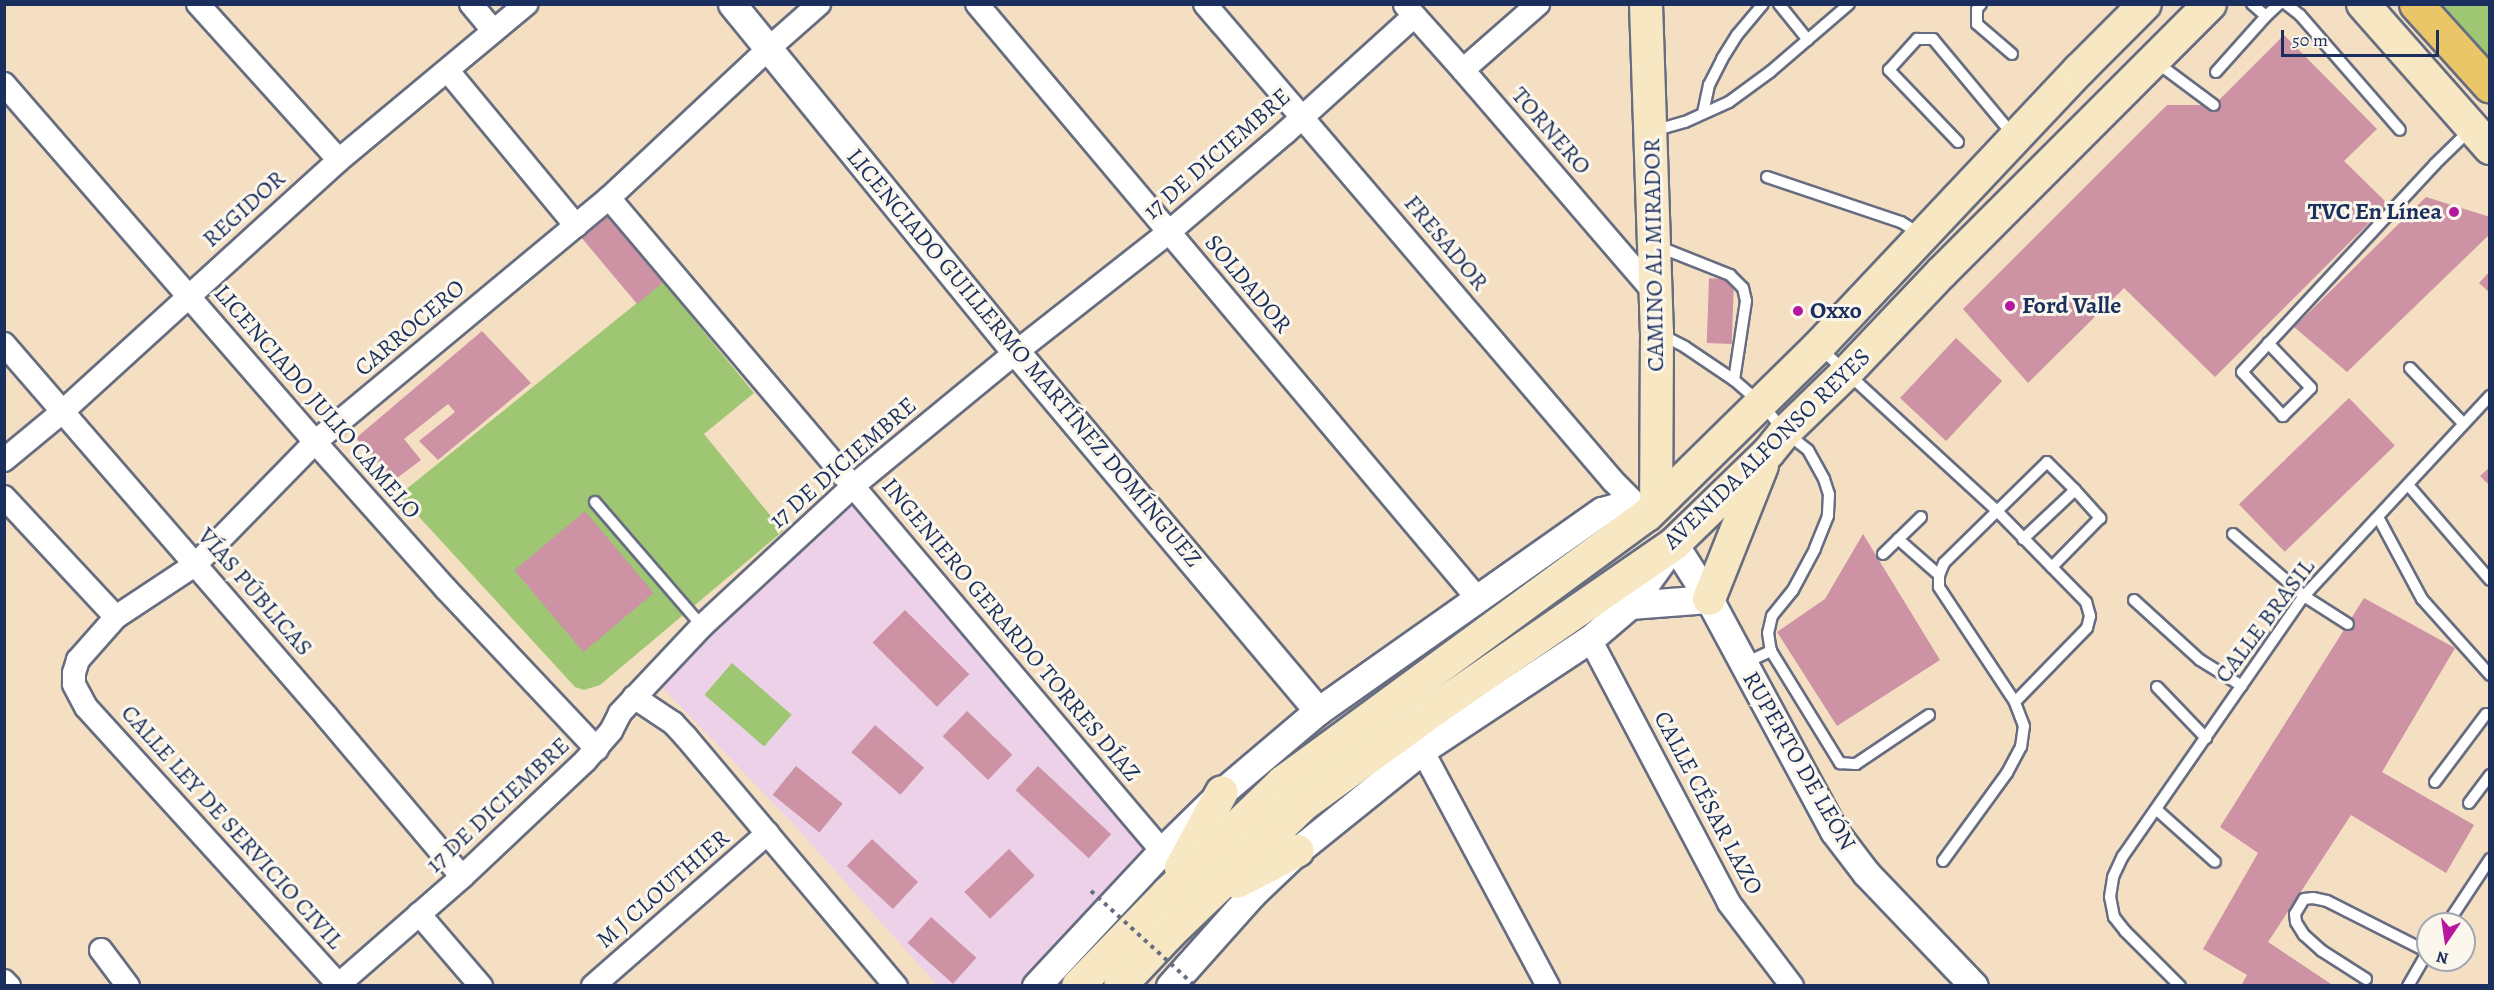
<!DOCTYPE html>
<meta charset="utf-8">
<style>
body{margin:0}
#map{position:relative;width:2494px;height:990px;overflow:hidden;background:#f4dfc3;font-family:Alegreya,serif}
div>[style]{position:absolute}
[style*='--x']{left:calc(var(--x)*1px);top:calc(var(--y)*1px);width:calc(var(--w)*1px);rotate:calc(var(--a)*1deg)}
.built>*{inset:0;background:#edd1e9}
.green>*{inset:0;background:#9fc773;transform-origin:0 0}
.building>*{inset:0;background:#cd92a4;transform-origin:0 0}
.roads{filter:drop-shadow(2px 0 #676d81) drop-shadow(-2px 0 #676d81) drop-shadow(0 2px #676d81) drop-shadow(0 -2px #676d81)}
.service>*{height:10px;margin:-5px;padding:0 5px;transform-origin:5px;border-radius:5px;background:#fff}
.minor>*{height:22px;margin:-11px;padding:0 11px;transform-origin:11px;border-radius:11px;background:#fff}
.tertiary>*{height:27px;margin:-13.5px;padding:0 13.5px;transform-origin:13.5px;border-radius:13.5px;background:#fff}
.secondary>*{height:32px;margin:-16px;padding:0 16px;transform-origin:16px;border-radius:16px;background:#f7e8c3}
.trunk>*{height:33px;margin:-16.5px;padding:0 16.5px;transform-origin:16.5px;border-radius:16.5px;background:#ebc669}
.path-bridge>*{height:4px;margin-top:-2px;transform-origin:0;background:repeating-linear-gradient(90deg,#676d81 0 4.5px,transparent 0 9px)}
.dots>*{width:16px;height:16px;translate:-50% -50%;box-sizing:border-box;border:3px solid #fbf7ec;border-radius:50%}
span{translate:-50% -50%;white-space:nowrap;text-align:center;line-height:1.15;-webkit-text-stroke:6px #fbf7ec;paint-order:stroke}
.street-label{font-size:24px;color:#1b2f5e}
.poi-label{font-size:24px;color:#1b2f5e;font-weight:700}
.right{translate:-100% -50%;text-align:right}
.left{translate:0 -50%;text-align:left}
.frame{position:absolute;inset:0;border:6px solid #1b2f5e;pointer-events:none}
.north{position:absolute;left:2416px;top:912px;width:60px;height:60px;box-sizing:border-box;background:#fbf7ec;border:2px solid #a1a7b3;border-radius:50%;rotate:193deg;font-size:16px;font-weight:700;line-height:24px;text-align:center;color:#1b2f5e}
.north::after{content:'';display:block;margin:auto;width:21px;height:27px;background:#b5179e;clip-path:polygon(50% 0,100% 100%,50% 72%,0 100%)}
.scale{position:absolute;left:2281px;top:30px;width:158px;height:27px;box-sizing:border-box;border:3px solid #1b2f5e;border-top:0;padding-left:8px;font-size:18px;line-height:21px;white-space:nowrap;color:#1b2f5e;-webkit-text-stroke:4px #fbf7ec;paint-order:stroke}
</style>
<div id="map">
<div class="built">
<i style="clip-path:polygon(853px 505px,1158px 845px,1021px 985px,937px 985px,797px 828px,658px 683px)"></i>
</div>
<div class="green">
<i style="clip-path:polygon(2402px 5px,2489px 5px,2489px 103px)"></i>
<i style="clip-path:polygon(663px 282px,754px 393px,704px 434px,783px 531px,600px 685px,584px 690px,575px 687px,399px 495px)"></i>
<i style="left:732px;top:663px;width:79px;height:42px;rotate:41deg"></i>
</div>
<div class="building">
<i style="clip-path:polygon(2284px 35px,2377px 129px,2344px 161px,2388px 204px,2215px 377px,2124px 288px,2028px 383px,1963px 309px,2167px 105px,2214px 105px)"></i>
<i style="clip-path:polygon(2426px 197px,2490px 217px,2490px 234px,2347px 372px,2294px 327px)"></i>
<i style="left:606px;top:214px;width:89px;height:34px;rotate:50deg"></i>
<i style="clip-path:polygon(2490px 271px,2490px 293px,2479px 283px)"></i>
<i style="left:1734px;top:279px;width:65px;height:25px;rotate:92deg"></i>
<i style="clip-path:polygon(482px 331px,531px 383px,438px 460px,419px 441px,455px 412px,448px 404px,404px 439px,421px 460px,393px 481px,356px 438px)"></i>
<i style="left:1956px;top:338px;width:63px;height:82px;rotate:43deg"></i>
<i style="left:2349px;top:398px;width:66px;height:153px;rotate:46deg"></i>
<i style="clip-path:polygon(2490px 467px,2490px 486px,2480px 476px)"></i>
<i style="left:585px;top:511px;width:107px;height:92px;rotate:50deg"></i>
<i style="clip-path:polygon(1863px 534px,1940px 660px,1837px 726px,1777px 632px,1825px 599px)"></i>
<i style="clip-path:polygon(2364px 598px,2455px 648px,2382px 772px,2474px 825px,2446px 873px,2351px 815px,2268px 942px,2334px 986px,2241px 986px,2247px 975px,2203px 949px,2258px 853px,2220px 827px)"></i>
<i style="left:905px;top:610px;width:91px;height:46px;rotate:45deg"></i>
<i style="left:967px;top:711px;width:63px;height:35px;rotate:44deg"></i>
<i style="left:875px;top:725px;width:65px;height:36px;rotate:41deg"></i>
<i style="left:796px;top:766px;width:60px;height:37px;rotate:39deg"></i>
<i style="left:1038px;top:766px;width:100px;height:33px;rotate:43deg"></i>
<i style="left:872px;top:839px;width:63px;height:37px;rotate:43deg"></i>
<i style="left:1009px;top:849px;width:37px;height:62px;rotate:46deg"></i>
<i style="left:931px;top:917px;width:61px;height:35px;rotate:42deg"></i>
</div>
<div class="roads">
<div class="service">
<i style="--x:1779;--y:4;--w:46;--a:51.1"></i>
<i style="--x:1981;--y:4;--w:6;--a:129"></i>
<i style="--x:1977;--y:9;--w:15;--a:90"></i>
<i style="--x:1977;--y:24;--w:46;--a:40.6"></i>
<i style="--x:2252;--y:4;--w:18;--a:41"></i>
<i style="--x:2266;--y:16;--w:18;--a:-43"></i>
<i style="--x:2286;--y:4;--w:18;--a:38"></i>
<i style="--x:2300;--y:15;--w:152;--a:49"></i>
<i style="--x:2156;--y:62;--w:72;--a:36.6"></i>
<i style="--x:2216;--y:72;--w:75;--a:-48.2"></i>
<i style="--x:1703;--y:113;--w:29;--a:-78"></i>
<i style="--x:1709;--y:85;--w:29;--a:-63"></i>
<i style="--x:1722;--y:59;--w:28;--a:-58"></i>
<i style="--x:1737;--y:35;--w:40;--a:-50"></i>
<i style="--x:1653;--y:131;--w:33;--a:-16"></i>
<i style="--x:1685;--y:122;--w:48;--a:-24.4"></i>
<i style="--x:1729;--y:102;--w:51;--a:-36.2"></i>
<i style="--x:1770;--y:72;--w:104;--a:-40.7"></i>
<i style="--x:1958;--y:142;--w:100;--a:-133.8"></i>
<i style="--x:1889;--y:70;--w:42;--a:-47.9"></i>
<i style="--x:1917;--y:39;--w:16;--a:0"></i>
<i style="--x:1933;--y:39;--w:125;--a:50.2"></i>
<i style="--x:1767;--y:177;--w:141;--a:18.6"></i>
<i style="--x:1901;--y:222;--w:22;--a:32"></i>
<i style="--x:1657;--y:246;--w:79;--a:21.7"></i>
<i style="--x:1730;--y:275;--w:18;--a:45"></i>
<i style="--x:1743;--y:288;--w:13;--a:77"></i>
<i style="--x:1746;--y:301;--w:80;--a:98.6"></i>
<i style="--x:1660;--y:334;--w:28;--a:27"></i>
<i style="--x:1685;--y:347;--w:59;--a:34"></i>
<i style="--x:1734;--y:380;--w:37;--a:41"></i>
<i style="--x:1762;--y:404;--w:36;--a:51"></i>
<i style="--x:1785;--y:432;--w:29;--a:38"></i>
<i style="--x:1808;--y:450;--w:33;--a:61"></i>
<i style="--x:1824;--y:479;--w:16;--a:72"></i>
<i style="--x:1829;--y:494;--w:22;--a:93"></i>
<i style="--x:1828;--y:516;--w:35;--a:112"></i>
<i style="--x:1815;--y:549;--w:47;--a:118.2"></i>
<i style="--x:1793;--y:590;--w:33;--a:129"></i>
<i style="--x:1772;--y:616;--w:17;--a:103"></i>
<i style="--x:1768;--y:633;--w:18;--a:81"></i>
<i style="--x:1771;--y:651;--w:132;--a:58.4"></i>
<i style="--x:1840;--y:763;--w:16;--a:4"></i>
<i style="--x:1856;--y:764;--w:88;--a:-33.9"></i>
<i style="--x:2268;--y:343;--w:62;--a:46.3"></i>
<i style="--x:2311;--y:388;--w:40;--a:135"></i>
<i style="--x:2283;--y:416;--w:60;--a:-133"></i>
<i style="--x:2242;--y:372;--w:284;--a:-47.1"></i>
<i style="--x:2435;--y:164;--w:49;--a:-44.2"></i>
<i style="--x:1821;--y:349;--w:238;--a:42.6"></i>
<i style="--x:1996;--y:510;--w:129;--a:45.6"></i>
<i style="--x:2086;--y:602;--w:15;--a:74"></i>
<i style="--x:2090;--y:616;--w:12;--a:104"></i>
<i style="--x:2087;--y:628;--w:103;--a:134.2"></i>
<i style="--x:2410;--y:368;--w:76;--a:46.1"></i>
<i style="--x:2409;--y:486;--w:124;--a:49.2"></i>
<i style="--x:595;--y:502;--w:164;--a:49.2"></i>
<i style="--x:2378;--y:517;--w:93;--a:61.8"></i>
<i style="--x:2422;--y:599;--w:102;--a:48.2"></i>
<i style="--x:2233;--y:534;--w:94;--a:41.1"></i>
<i style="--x:2304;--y:596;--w:52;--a:32.5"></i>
<i style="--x:1898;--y:539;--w:55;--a:41.3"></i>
<i style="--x:2023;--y:539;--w:71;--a:-43.3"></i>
<i style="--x:2075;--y:490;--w:38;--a:48"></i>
<i style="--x:2100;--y:518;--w:69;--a:134.4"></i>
<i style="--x:1883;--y:554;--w:53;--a:-44.2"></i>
<i style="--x:2134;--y:600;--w:89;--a:42.3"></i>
<i style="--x:2200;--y:660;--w:49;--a:31.8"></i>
<i style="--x:1745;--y:663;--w:29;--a:-25"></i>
<i style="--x:2157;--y:687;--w:71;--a:46.1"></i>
<i style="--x:2435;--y:782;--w:85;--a:-53.1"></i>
<i style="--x:2469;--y:803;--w:35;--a:-53"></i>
<i style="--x:2156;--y:809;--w:79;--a:41.9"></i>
<i style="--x:1943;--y:861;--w:109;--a:-54"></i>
<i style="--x:2007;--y:773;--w:30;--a:-62"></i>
<i style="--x:2021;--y:747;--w:21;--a:-82"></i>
<i style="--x:2024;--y:726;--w:26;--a:-111"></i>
<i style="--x:2015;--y:702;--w:138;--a:-123.5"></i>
<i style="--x:1939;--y:587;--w:12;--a:-90"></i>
<i style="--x:1939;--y:575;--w:13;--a:-67"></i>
<i style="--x:1944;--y:563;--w:144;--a:-44.4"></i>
<i style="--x:2047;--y:462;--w:40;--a:45"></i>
<i style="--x:2447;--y:924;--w:78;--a:-56.5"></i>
<i style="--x:2366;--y:979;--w:52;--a:-147.5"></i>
<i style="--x:2322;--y:951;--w:24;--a:-138"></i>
<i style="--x:2304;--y:935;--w:15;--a:-122"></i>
<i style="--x:2296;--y:922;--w:8;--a:-97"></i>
<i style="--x:2295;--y:914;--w:17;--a:-59"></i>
<i style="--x:2304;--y:899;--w:9;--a:-6"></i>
<i style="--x:2313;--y:898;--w:14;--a:12"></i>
<i style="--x:2327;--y:901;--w:113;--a:26.8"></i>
<i style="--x:2180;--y:986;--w:78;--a:-135"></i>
<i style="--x:2125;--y:931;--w:18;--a:-128"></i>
<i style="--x:2114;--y:917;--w:20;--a:-101"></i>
<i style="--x:2110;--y:897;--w:20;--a:-81"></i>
<i style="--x:2113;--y:877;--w:23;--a:-65"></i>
<i style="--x:2123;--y:856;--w:317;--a:-55.2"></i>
<i style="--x:2304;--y:596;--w:273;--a:-47.1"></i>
<i style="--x:2408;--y:986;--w:39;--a:-60"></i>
</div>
<div class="minor">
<i style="--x:198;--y:4;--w:210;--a:47.9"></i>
<i style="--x:471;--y:4;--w:35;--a:50"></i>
<i style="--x:977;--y:4;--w:778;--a:49.9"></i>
<i style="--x:1205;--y:4;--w:628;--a:49.46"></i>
<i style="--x:1613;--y:481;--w:48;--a:45"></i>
<i style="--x:1405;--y:5;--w:87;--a:48.3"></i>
<i style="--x:1463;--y:70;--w:296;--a:49.3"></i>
<i style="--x:1463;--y:70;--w:100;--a:-41.3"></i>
<i style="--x:448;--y:71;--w:201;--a:50.4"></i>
<i style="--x:4;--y:84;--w:474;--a:49"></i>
<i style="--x:315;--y:442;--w:197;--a:48.3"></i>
<i style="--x:446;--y:589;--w:220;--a:46.7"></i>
<i style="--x:609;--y:198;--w:856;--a:49.74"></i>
<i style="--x:4;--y:344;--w:493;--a:49.1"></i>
<i style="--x:327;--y:717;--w:209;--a:49.8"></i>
<i style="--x:4;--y:460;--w:75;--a:-39.6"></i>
<i style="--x:62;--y:412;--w:374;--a:-42.3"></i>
<i style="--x:339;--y:160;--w:244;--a:-39.8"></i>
<i style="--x:4;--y:497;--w:164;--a:47"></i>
<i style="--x:1590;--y:639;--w:298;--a:62.2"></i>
<i style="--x:1729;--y:903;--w:104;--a:52.8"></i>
<i style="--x:634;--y:697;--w:47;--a:33.7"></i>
<i style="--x:673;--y:723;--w:19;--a:47"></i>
<i style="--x:686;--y:737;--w:326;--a:49.9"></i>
<i style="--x:1422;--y:750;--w:268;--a:61.9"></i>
<i style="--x:419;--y:914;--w:95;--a:49.3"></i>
<i style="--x:101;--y:950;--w:45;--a:53.1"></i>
<i style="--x:4;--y:981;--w:7;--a:45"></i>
<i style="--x:338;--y:984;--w:374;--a:-132.3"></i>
<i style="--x:86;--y:707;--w:26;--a:-118"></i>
<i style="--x:74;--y:684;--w:11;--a:-90"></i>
<i style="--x:74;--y:673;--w:14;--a:-73"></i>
<i style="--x:78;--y:660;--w:57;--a:-48.5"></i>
<i style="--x:116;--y:617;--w:96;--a:-33.5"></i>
<i style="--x:196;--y:564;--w:170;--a:-45.7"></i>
<i style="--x:315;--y:442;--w:382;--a:-39.7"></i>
<i style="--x:609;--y:198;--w:218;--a:-43.1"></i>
<i style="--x:768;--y:49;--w:68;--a:-41.4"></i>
<i style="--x:337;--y:986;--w:166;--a:-41.1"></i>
<i style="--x:462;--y:877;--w:169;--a:-43.3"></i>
<i style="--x:585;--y:761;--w:40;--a:-49"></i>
<i style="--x:611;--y:731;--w:20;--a:-63"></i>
<i style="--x:620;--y:713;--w:120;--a:-46.7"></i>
<i style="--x:702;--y:626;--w:206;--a:-42.8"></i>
<i style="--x:853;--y:486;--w:211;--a:-39.4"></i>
<i style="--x:1016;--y:352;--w:194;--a:-38.1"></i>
<i style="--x:1169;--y:232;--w:153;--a:-40.5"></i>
<i style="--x:1285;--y:133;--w:174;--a:-42.2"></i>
<i style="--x:593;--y:986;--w:232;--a:-41.2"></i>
</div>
<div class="tertiary">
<i style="--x:732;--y:4;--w:449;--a:50.8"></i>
<i style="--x:1016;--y:352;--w:469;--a:49.9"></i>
<i style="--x:1630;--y:605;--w:79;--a:-4.3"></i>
<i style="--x:1036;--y:986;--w:185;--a:-47"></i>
<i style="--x:1162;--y:851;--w:84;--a:-44.5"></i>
<i style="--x:1222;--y:792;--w:126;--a:-40.2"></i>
<i style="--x:1318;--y:711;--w:347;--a:-35.2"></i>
<i style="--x:1602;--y:511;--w:15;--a:-16"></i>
<i style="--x:1616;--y:507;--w:32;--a:14"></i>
<i style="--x:1170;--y:986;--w:123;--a:-48.3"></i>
<i style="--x:1252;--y:894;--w:62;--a:-43.7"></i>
<i style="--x:1297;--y:851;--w:161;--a:-38.9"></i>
<i style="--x:1422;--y:750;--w:201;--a:-33.5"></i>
<i style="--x:1590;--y:639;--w:52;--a:-40.4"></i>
<i style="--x:1630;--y:605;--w:75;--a:-54.2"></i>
<i style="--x:1674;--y:544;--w:65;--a:57.5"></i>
<i style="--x:1709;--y:599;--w:264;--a:61.7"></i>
<i style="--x:1834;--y:831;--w:53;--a:52.7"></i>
<i style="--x:1866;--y:873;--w:156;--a:46.3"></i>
</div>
<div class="secondary">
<i style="--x:1646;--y:4;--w:328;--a:88.1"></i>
<i style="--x:1657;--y:332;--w:174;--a:90.3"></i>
<i style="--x:2363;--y:4;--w:192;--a:48.6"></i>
<i style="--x:1709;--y:599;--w:143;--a:-68.3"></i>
<i style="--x:1181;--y:868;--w:86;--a:-61.7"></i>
<i style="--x:1237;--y:882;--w:68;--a:-27.3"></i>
<i style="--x:1078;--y:986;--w:129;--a:-45.9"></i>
<i style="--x:1168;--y:893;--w:160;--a:-44"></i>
<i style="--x:1283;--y:782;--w:451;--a:-36.3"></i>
<i style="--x:1647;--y:515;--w:240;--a:-44.5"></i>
<i style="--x:1818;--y:347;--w:381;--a:-46.7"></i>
<i style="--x:2079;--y:70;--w:93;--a:-45"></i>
<i style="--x:1120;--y:986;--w:73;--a:-46.7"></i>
<i style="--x:1170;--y:933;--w:185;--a:-43.9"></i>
<i style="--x:1303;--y:805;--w:163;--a:-36"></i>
<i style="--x:1435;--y:709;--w:290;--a:-34.6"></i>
<i style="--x:1674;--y:544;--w:131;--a:-44.1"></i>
<i style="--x:1768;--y:453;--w:27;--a:-51"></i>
<i style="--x:1785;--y:432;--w:86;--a:-44.1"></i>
<i style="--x:1847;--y:372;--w:138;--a:-46.5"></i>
<i style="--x:1942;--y:272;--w:379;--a:-45"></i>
</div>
<div class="trunk">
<i style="--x:2416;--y:4;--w:110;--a:47.9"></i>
</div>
</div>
<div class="path-bridge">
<i style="--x:1091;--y:891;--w:141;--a:42.4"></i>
</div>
<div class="dots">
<i style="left:2454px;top:212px;background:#b5179e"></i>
<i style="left:2010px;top:306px;background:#b5179e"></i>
<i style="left:1798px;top:311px;background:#b5179e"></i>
</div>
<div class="street-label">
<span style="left:1551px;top:131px;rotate:49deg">TORNERO</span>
<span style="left:1217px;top:154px;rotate:-41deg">17 DE DICIEMBRE</span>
<span style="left:244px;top:209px;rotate:-42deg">REGIDOR</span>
<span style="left:1446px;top:243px;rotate:50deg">FRESADOR</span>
<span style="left:1654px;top:255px;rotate:-91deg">CAMINO AL MIRADOR</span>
<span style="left:1248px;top:284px;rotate:50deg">SOLDADOR</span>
<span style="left:410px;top:328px;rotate:-40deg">CARROCERO</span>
<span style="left:1024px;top:358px;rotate:50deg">LICENCIADO GUILLERMO MARTÍNEZ DOMÍNGUEZ</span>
<span style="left:317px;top:402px;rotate:49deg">LICENCIADO JULIO CAMELO</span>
<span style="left:1767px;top:449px;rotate:-44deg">AVENIDA ALFONSO REYES</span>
<span style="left:843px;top:463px;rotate:-41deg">17 DE DICIEMBRE</span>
<span style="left:255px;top:592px;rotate:49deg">VÍAS PÚBLICAS</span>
<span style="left:2265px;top:621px;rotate:-53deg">CALLE BRASIL</span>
<span style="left:1011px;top:630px;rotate:50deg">INGENIERO GERARDO TORRES DÍAZ</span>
<span style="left:1799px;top:761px;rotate:60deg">RUPERTO DE LEÓN</span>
<span style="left:1708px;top:803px;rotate:62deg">CALLE CÉSAR LAZO</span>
<span style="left:498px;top:805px;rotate:-43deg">17 DE DICIEMBRE</span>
<span style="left:232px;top:827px;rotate:48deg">CALLE LEY DE SERVICIO CIVIL</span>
<span style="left:663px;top:889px;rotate:-41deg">M J CLOUTHIER</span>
</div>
<div class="poi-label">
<span class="right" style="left:2442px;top:212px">TVC En Línea</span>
<span class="left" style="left:2022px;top:306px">Ford Valle</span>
<span class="left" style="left:1810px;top:311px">Oxxo</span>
</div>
<div class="frame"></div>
<div class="north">N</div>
<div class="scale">50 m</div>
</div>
